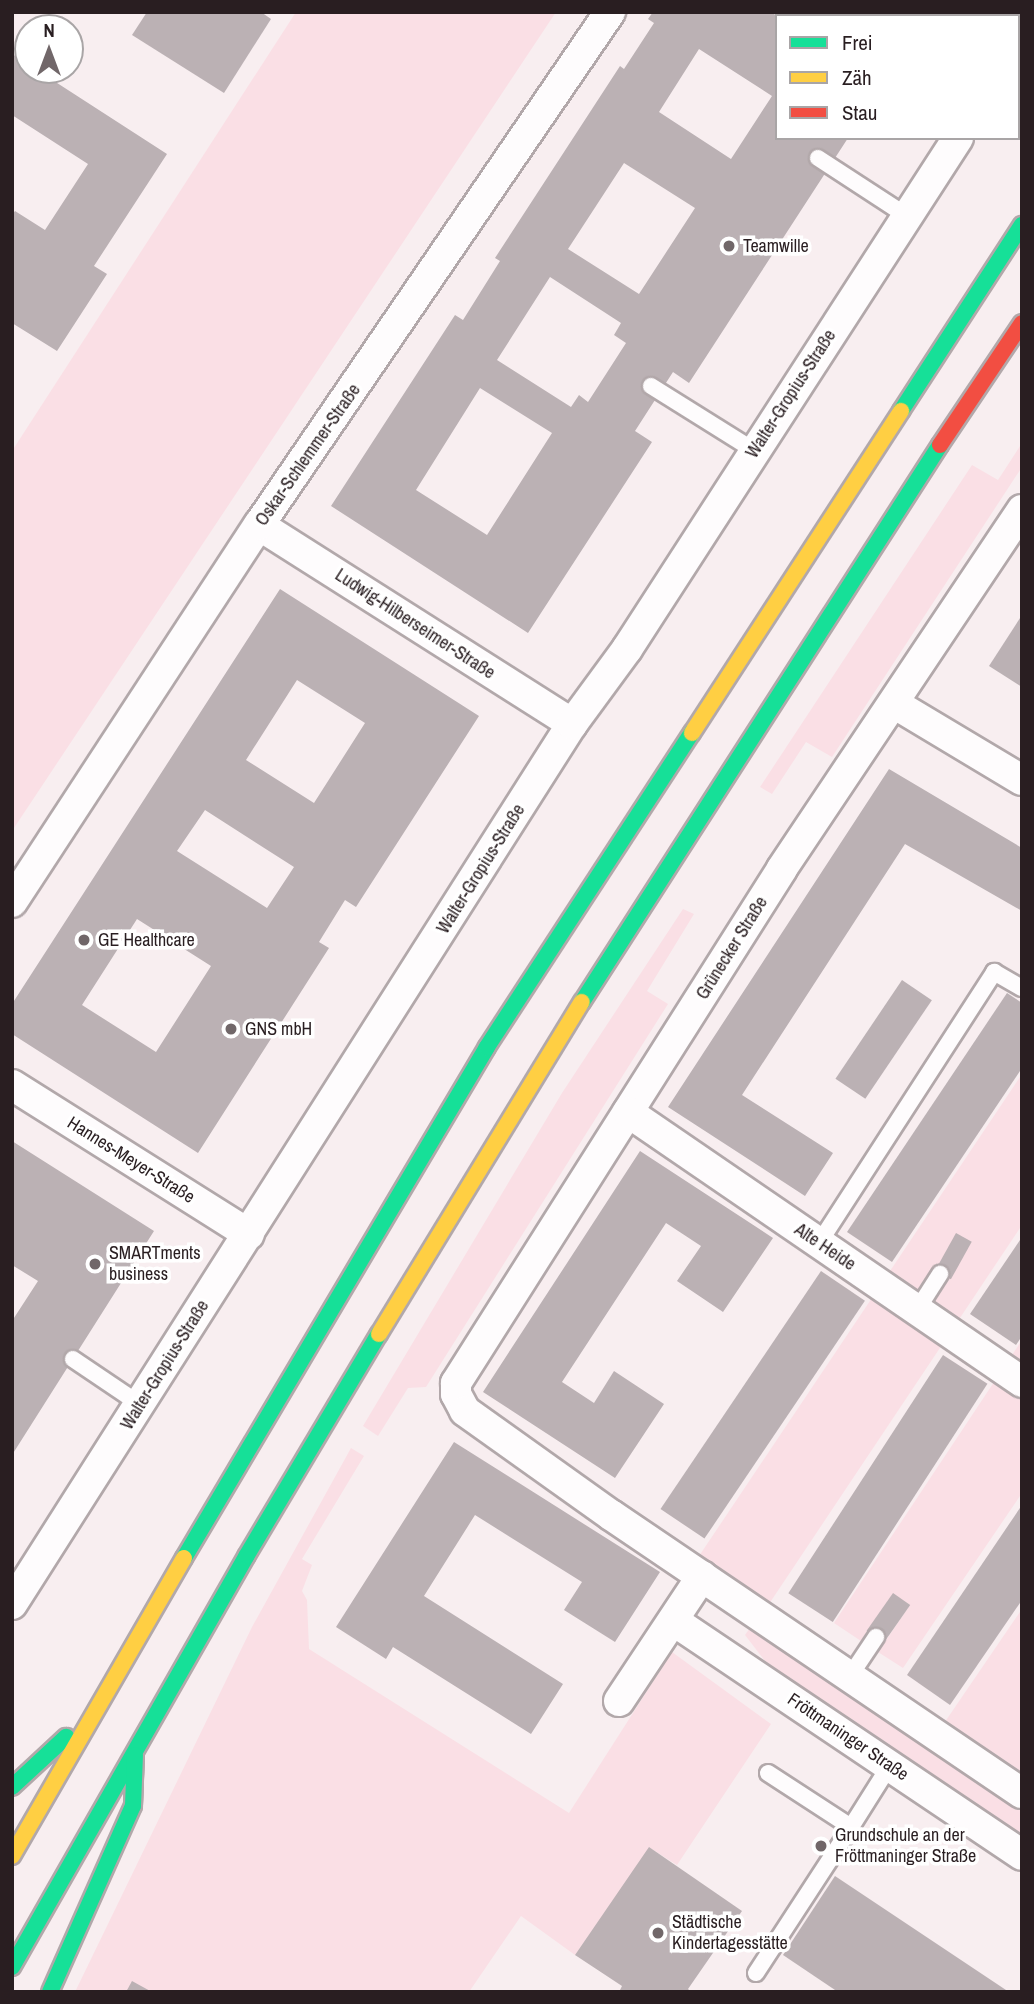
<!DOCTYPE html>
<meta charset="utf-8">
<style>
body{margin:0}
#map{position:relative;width:1034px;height:2004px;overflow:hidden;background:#f8eef0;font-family:"Archivo Narrow",sans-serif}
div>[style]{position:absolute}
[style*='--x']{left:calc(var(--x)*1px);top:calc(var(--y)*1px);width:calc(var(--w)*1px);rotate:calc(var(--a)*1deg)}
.green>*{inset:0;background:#fadfe5}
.building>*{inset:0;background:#bbb1b4;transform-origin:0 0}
.roads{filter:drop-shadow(2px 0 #b2a8aa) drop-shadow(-2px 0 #b2a8aa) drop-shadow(0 2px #b2a8aa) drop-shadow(0 -2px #b2a8aa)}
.lane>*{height:16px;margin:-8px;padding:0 8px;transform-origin:8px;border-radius:8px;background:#fefcfd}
.street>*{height:30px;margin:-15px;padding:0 15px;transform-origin:15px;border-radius:15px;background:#fefcfd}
.fast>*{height:16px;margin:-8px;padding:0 8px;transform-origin:8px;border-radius:8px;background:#16e098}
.slow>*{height:16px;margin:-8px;padding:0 8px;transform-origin:8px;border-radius:8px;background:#ffcf43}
.jam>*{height:16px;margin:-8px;padding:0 8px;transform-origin:8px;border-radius:8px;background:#f24e42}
.dots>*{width:19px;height:19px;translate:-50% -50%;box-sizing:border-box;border:4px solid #fff;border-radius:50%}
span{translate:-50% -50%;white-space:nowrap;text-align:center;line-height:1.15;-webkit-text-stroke:7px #fff;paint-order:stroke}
.poi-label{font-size:18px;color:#291e21}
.left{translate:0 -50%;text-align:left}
.street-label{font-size:18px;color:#291e21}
.frame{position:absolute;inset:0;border:14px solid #291e21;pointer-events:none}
.legend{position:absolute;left:775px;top:14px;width:245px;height:126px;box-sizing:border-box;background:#fff;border:2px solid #a9a5a6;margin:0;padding:9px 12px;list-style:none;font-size:21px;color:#291e21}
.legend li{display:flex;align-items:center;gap:14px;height:35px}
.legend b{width:35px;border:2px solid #a9a5a6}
.north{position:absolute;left:14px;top:14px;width:70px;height:70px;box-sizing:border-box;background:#fff;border:2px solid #a9a5a6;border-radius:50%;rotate:0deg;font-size:19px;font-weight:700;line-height:28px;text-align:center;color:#291e21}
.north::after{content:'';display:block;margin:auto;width:24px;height:32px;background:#716769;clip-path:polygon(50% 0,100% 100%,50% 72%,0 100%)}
</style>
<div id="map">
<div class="green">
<i style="clip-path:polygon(296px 12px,556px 12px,12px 831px,12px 451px)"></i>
<i style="clip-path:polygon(1022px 443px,1022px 467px,832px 757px,806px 742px,772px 794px,760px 787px,972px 465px,998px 480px)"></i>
<i style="clip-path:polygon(683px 909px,694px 914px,647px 991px,668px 1004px,426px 1387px,408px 1388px,378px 1436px,363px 1426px,562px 1093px)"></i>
<i style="clip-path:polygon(1022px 1074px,1022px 1225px,761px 1616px,691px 1568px)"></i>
<i style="clip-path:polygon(1022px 1340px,1022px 1493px,903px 1668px,878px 1652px,910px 1605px,893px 1594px,861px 1641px,834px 1623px)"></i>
<i style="clip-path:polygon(351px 1448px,364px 1456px,302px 1559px,312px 1565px,302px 1591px,307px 1600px,309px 1649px,569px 1813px,672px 1652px,771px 1724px,677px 1865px,650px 1848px,575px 1955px,521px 1916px,469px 1992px,75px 1992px,252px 1627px)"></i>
<i style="clip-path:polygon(1022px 1609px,1022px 1768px,1010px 1785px,936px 1735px)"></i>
<i style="clip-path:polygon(752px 1625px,1022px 1804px,1022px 1834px,768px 1665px,745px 1635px)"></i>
</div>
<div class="building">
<i style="clip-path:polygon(147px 12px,261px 12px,271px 19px,224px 93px,132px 35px)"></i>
<i style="clip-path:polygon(evenodd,653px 12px,771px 12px,777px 16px,777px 138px,848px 138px,689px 383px,673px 372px,635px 431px,652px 442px,528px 633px,331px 506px,455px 315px,463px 320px,500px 261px,495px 258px,620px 66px,624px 69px,654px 23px,648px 19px,653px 12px,699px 49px,772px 96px,731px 159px,659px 112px,699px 49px,653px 12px,624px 163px,695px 208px,639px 294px,568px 249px,624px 163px,653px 12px,550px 277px,621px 323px,614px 335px,626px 343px,588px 402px,579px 395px,571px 407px,497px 360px,550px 277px,653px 12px,480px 388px,552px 433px,487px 535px,416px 490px,480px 388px)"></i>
<i style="clip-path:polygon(822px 12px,930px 12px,820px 16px)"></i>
<i style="clip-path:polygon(12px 54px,28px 64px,28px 70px,37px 70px,167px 154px,94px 266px,107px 274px,57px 351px,12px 323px,12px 215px,15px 211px,45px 230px,88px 164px,12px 115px)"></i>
<i style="clip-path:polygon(evenodd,280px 589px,479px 716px,356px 907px,345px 900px,319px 942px,329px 948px,198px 1153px,12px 1034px,12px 1004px,280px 589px,297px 680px,365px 723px,314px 803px,246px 760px,297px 680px,280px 589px,205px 810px,294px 867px,267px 908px,177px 851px,205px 810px,280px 589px,137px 919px,211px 966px,156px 1052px,82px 1005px,137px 919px)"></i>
<i style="clip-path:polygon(1022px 615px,1022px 687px,989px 666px)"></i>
<i style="clip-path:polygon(889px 769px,1022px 848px,1022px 911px,905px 844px,742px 1095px,833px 1153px,805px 1196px,668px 1107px)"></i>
<i style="left:902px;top:980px;width:36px;height:119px;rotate:34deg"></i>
<i style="clip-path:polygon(1007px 993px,1022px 1003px,1022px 1068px,892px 1262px,847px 1232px)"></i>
<i style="clip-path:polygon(12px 1141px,154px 1231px,12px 1455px,12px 1321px,38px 1281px,12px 1265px)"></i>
<i style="clip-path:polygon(640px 1151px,773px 1238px,723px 1312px,677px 1281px,701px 1246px,666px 1223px,562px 1382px,594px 1403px,614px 1371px,664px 1404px,615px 1478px,483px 1392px)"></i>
<i style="left:956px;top:1233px;width:18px;height:43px;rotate:29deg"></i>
<i style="clip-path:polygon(1022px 1237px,1022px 1336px,1016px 1345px,970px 1314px)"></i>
<i style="left:821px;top:1271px;width:53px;height:287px;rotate:34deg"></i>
<i style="left:943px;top:1355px;width:53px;height:284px;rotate:33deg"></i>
<i style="clip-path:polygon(454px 1442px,660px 1572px,615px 1642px,564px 1610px,582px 1582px,475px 1515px,424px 1596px,563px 1684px,531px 1734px,393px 1647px,386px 1659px,336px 1627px)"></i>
<i style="clip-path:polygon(1022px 1505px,1022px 1600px,950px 1705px,907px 1675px)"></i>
<i style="left:893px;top:1593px;width:21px;height:46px;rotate:35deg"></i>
<i style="clip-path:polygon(649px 1847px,742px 1911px,688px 1989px,691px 1992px,619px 1992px,622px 1986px,575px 1955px)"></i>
<i style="clip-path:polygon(835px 1876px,1009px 1992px,838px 1992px,783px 1955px)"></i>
<i style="clip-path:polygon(132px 1981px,152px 1992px,126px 1992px)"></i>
</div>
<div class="roads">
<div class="lane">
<i style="--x:818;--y:158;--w:106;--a:33.1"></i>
<i style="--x:651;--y:386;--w:123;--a:32"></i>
<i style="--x:819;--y:1243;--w:323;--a:-57.1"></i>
<i style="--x:994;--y:972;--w:32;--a:30"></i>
<i style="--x:917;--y:1310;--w:43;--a:-57.4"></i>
<i style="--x:73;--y:1359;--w:82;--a:34.1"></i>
<i style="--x:850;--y:1676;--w:47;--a:-56.3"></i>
<i style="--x:768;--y:1773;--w:99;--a:33"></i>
<i style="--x:851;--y:1827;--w:73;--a:-57.8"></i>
<i style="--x:756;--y:1973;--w:174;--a:-56.9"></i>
</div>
<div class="street">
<i style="--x:1018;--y:45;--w:7;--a:-56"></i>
<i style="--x:1022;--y:510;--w:432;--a:123.8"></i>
<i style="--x:782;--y:869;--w:609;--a:122.38"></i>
<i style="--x:456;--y:1383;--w:11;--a:90"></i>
<i style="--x:456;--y:1394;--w:19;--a:62"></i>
<i style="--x:465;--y:1411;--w:179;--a:35.5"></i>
<i style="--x:611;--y:1515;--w:496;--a:34.1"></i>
<i style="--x:259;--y:525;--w:371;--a:32.4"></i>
<i style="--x:895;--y:704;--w:148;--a:30.9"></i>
<i style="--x:12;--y:902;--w:451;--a:-56.8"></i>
<i style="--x:259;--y:525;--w:622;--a:-55.62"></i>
<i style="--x:12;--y:1085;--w:280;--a:32.2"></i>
<i style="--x:628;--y:1112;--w:478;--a:34.4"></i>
<i style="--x:12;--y:1604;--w:1043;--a:-57.53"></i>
<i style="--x:572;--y:724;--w:93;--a:-53.7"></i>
<i style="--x:627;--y:649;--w:609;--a:-57.07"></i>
<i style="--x:674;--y:1621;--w:419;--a:33.9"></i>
<i style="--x:619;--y:1701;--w:150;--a:-56.4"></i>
</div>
<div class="fast">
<i style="--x:901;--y:411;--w:222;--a:-57"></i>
<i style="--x:582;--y:1002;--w:662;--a:-57.27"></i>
<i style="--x:184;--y:1558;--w:594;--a:-59.33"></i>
<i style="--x:487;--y:1047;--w:375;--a:-56.9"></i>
<i style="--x:12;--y:1787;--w:74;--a:-42.8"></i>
<i style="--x:12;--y:1967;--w:474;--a:-60.3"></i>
<i style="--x:247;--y:1555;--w:257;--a:-59.2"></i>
<i style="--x:50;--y:1992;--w:204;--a:-66"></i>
<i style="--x:133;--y:1806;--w:51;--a:-87.8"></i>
</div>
<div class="slow">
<i style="--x:692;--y:733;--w:384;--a:-57"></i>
<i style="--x:379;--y:1334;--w:389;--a:-58.6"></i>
<i style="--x:12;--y:1856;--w:344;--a:-60"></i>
</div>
<div class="jam">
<i style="--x:940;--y:445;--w:147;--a:-56.1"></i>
</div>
</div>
<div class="dots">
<i style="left:729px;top:246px;background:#716769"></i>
<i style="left:84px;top:940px;background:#716769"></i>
<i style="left:231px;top:1029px;background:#716769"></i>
<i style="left:95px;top:1264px;background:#716769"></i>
<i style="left:821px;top:1846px;background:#716769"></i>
<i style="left:658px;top:1933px;background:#716769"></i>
</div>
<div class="poi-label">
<span class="left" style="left:743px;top:246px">Teamwille</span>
<span class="left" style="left:98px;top:940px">GE Healthcare</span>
<span class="left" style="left:245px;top:1029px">GNS mbH</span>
<span class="left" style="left:109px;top:1264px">SMARTments<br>business</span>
<span class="left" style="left:835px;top:1846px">Grundschule an der<br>Fröttmaninger Straße</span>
<span class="left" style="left:672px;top:1933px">Städtische<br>Kindertagesstätte</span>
</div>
<div class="street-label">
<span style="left:791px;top:394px;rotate:-57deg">Walter-Gropius-Straße</span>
<span style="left:308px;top:455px;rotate:-55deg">Oskar-Schlemmer-Straße</span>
<span style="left:415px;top:624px;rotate:33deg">Ludwig-Hilberseimer-Straße</span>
<span style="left:481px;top:869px;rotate:-58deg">Walter-Gropius-Straße</span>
<span style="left:732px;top:948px;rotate:-58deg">Grünecker Straße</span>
<span style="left:131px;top:1160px;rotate:32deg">Hannes-Meyer-Straße</span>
<span style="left:825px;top:1247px;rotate:34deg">Alte Heide</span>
<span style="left:165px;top:1365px;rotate:-58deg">Walter-Gropius-Straße</span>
<span style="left:848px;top:1737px;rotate:34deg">Fröttmaninger Straße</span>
</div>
<div class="frame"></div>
<ul class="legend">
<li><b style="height:9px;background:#16e098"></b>Frei</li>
<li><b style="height:9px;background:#ffcf43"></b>Zäh</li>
<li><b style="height:9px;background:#f24e42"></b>Stau</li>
</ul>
<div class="north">N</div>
</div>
